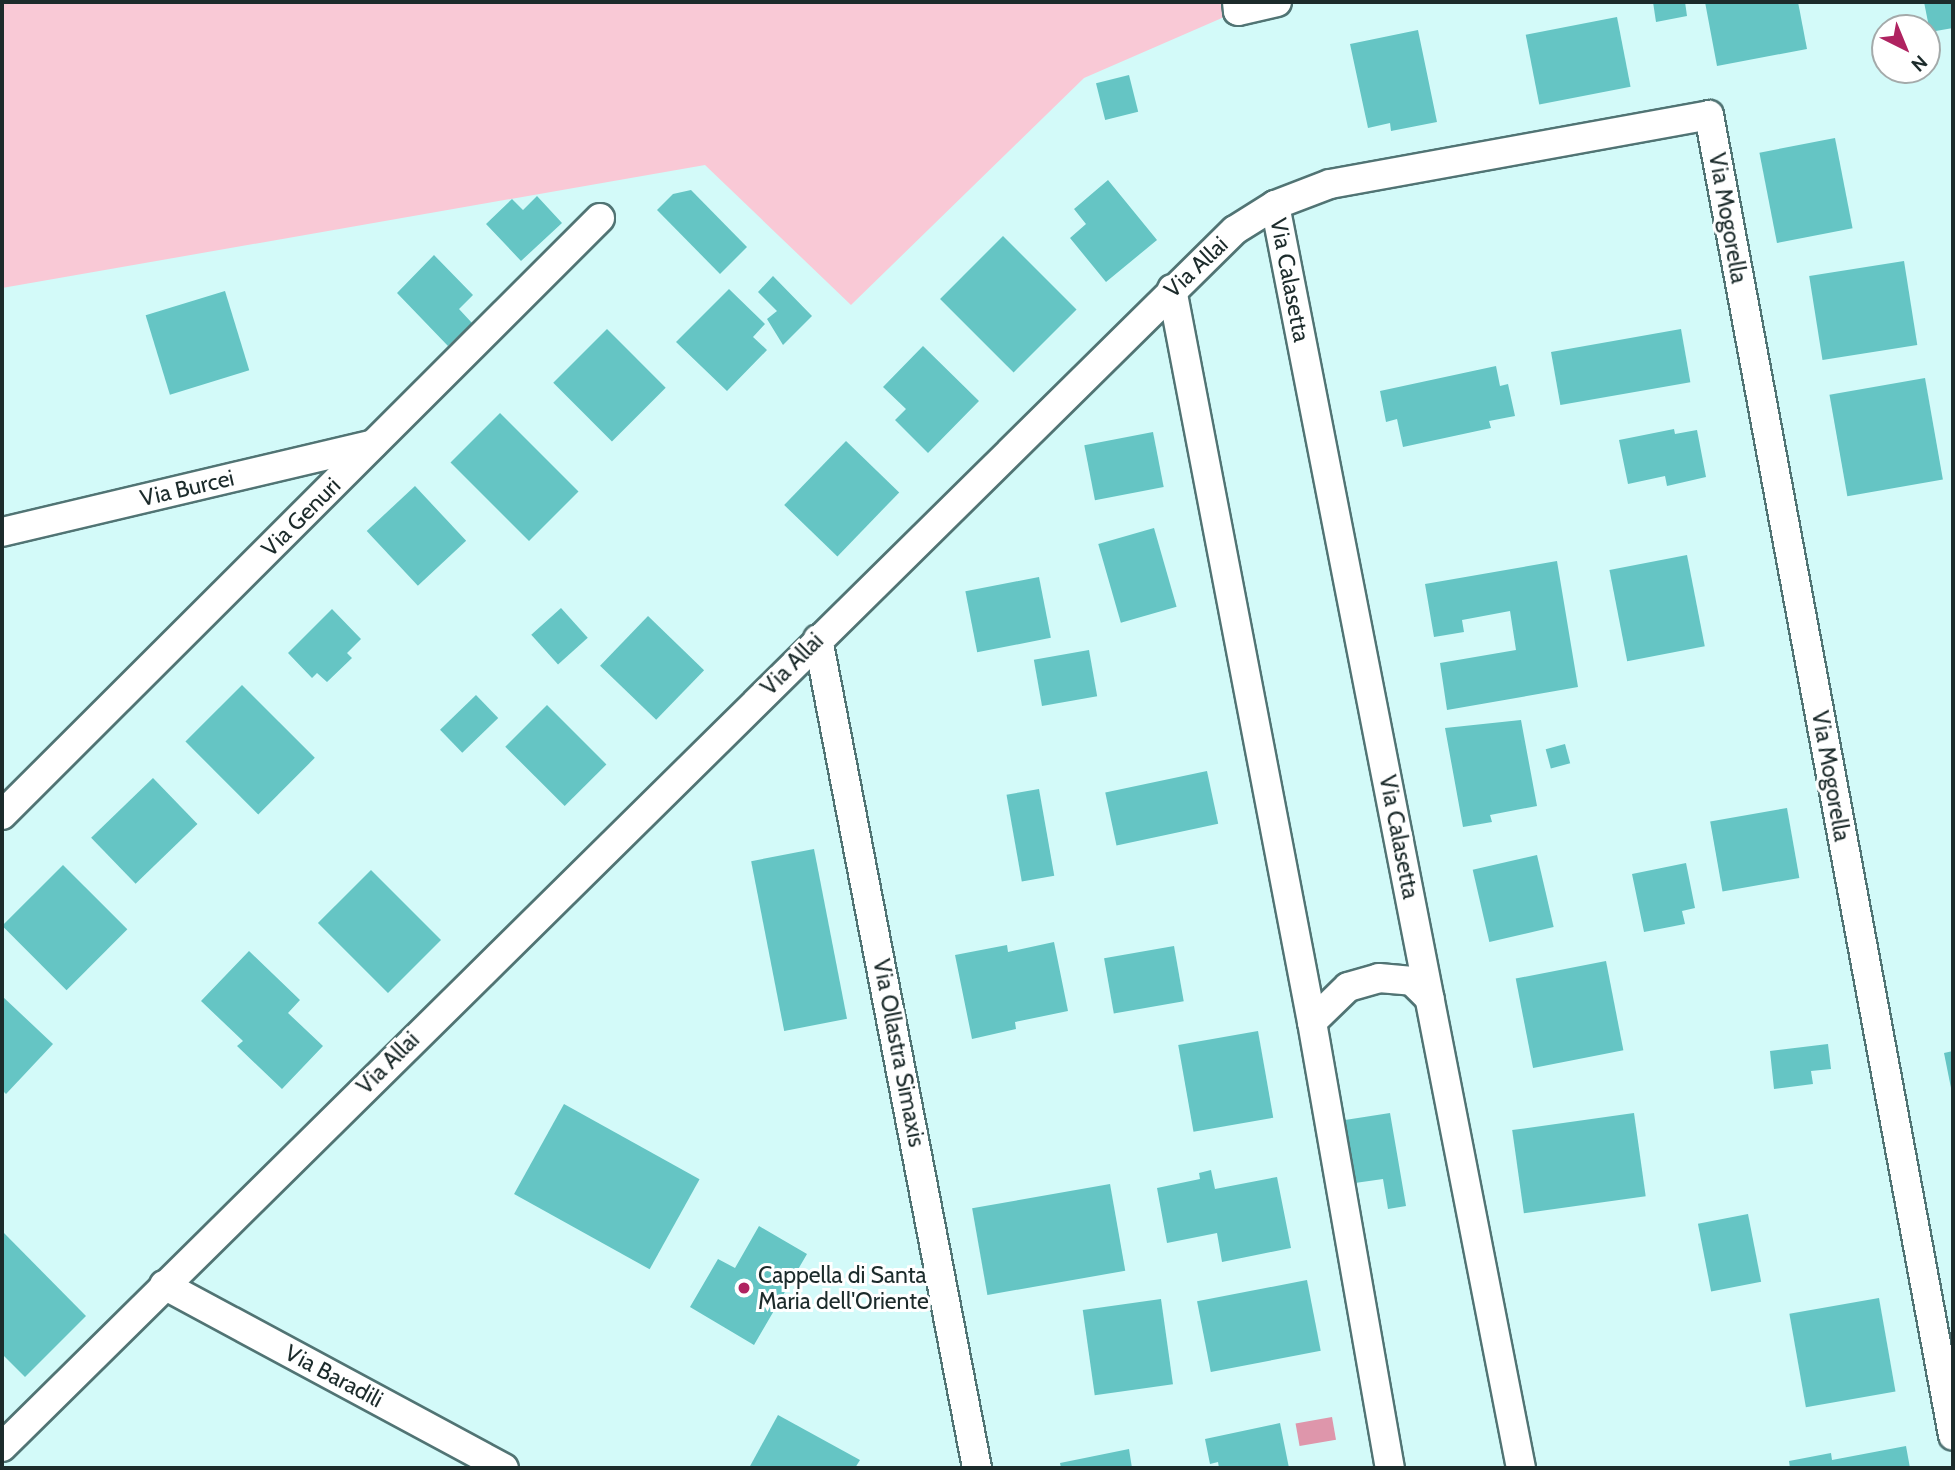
<!DOCTYPE html>
<style>
body{margin:0}
#map{position:relative;width:1955px;height:1470px;overflow:hidden;background:#d3faf9;font-family:Cabin,sans-serif}
div>[style]{position:absolute}
[style*='--x']{left:calc(var(--x)*1px);top:calc(var(--y)*1px);width:calc(var(--w)*1px);rotate:calc(var(--a)*1deg)}
.green>*{inset:0;background:#f9c9d6}
.water>*{inset:0;background:#de96ab;transform-origin:0 0}
.building>*{inset:0;background:#65c5c4;transform-origin:0 0}
.roads{filter:drop-shadow(2px 0 #517474) drop-shadow(-2px 0 #517474) drop-shadow(0 2px #517474) drop-shadow(0 -2px #517474)}
.minor>*{height:28px;margin:-14px;padding:0 14px;transform-origin:14px;border-radius:14px;background:#fff}
.dots>*{width:19px;height:19px;translate:-50% -50%;box-sizing:border-box;border:4px solid #fff;border-radius:50%}
span{translate:-50% -50%;white-space:nowrap;text-align:center;line-height:1.15;-webkit-text-stroke:6px #fff;paint-order:stroke}
.street-label{font-size:23px;color:#1c2b2b}
.poi-label{font-size:23px;color:#1c2b2b}
.left{translate:0 -50%;text-align:left}
.frame{position:absolute;inset:0;border:4px solid #1c2b2b;pointer-events:none}
.north{position:absolute;left:1871px;top:14px;width:70px;height:70px;box-sizing:border-box;background:#fff;border:2px solid #a4aaaa;border-radius:50%;rotate:137deg;font-size:19px;font-weight:700;line-height:28px;text-align:center;color:#1c2b2b}
.north::after{content:'';display:block;margin:auto;width:24px;height:32px;background:#af2360;clip-path:polygon(50% 0,100% 100%,50% 72%,0 100%)}
</style>
<div id="map">
<div class="green">
<i style="clip-path:polygon(2px 2px,1246px 2px,1238px 11px,1084px 78px,851px 305px,705px 165px,2px 288px)"></i>
</div>
<div class="water">
<i style="left:1332px;top:1417px;width:23px;height:37px;rotate:80deg"></i>
</div>
<div class="building">
<i style="clip-path:polygon(1653px 2px,1685px 2px,1687px 16px,1656px 22px)"></i>
<i style="clip-path:polygon(1705px 2px,1798px 2px,1807px 49px,1717px 66px)"></i>
<i style="clip-path:polygon(1924px 2px,1953px 2px,1953px 28px,1930px 32px)"></i>
<i style="left:1617px;top:17px;width:71px;height:93px;rotate:79deg"></i>
<i style="clip-path:polygon(1418px 30px,1437px 122px,1391px 131px,1390px 123px,1368px 128px,1350px 44px)"></i>
<i style="left:1129px;top:75px;width:38px;height:34px;rotate:76deg"></i>
<i style="left:1835px;top:138px;width:92px;height:77px;rotate:79deg"></i>
<i style="clip-path:polygon(1108px 180px,1157px 240px,1106px 282px,1070px 238px,1086px 224px,1074px 209px)"></i>
<i style="clip-path:polygon(691px 190px,747px 247px,720px 274px,657px 210px,673px 194px)"></i>
<i style="clip-path:polygon(537px 196px,562px 223px,521px 261px,486px 224px,512px 199px,523px 210px)"></i>
<i style="left:1003px;top:236px;width:104px;height:89px;rotate:45deg"></i>
<i style="clip-path:polygon(434px 255px,473px 295px,459px 309px,472px 323px,448px 346px,397px 293px)"></i>
<i style="left:1904px;top:261px;width:85px;height:96px;rotate:81deg"></i>
<i style="clip-path:polygon(773px 276px,812px 316px,783px 345px,767px 319px,777px 311px,758px 292px)"></i>
<i style="clip-path:polygon(729px 289px,765px 324px,753px 337px,767px 350px,727px 391px,676px 342px)"></i>
<i style="left:225px;top:291px;width:83px;height:83px;rotate:73deg"></i>
<i style="left:607px;top:329px;width:83px;height:76px;rotate:45deg"></i>
<i style="left:1681px;top:329px;width:54px;height:132px;rotate:80deg"></i>
<i style="clip-path:polygon(923px 346px,979px 401px,928px 453px,895px 420px,906px 409px,883px 387px)"></i>
<i style="clip-path:polygon(1496px 366px,1500px 386px,1508px 384px,1515px 416px,1489px 421px,1491px 428px,1403px 447px,1397px 419px,1386px 422px,1380px 391px)"></i>
<i style="left:1925px;top:378px;width:103px;height:97px;rotate:80deg"></i>
<i style="left:500px;top:413px;width:111px;height:70px;rotate:45deg"></i>
<i style="clip-path:polygon(1674px 429px,1675px 434px,1697px 430px,1706px 477px,1667px 486px,1665px 476px,1628px 484px,1619px 440px)"></i>
<i style="left:1153px;top:432px;width:56px;height:70px;rotate:79deg"></i>
<i style="left:846px;top:441px;width:74px;height:89px;rotate:44deg"></i>
<i style="left:415px;top:486px;width:75px;height:66px;rotate:47deg"></i>
<i style="left:1154px;top:528px;width:82px;height:58px;rotate:74deg"></i>
<i style="left:1687px;top:555px;width:93px;height:79px;rotate:79deg"></i>
<i style="clip-path:polygon(1557px 561px,1578px 687px,1447px 710px,1440px 663px,1516px 650px,1510px 611px,1462px 620px,1464px 632px,1434px 637px,1425px 584px)"></i>
<i style="left:1039px;top:577px;width:62px;height:75px;rotate:79deg"></i>
<i style="left:561px;top:608px;width:40px;height:40px;rotate:48deg"></i>
<i style="clip-path:polygon(332px 609px,361px 639px,347px 653px,352px 658px,327px 682px,317px 673px,312px 678px,288px 653px)"></i>
<i style="left:648px;top:616px;width:78px;height:69px;rotate:44deg"></i>
<i style="left:1089px;top:650px;width:47px;height:56px;rotate:80deg"></i>
<i style="left:242px;top:685px;width:103px;height:80px;rotate:45deg"></i>
<i style="left:476px;top:695px;width:32px;height:50px;rotate:46deg"></i>
<i style="left:547px;top:705px;width:84px;height:59px;rotate:45deg"></i>
<i style="clip-path:polygon(1521px 720px,1537px 806px,1490px 815px,1492px 822px,1463px 827px,1445px 728px)"></i>
<i style="left:1565px;top:744px;width:20px;height:20px;rotate:75deg"></i>
<i style="left:1207px;top:771px;width:54px;height:104px;rotate:78deg"></i>
<i style="left:153px;top:778px;width:64px;height:86px;rotate:46deg"></i>
<i style="left:1039px;top:789px;width:88px;height:33px;rotate:80deg"></i>
<i style="left:1787px;top:808px;width:71px;height:78px;rotate:80deg"></i>
<i style="left:814px;top:849px;width:173px;height:64px;rotate:79deg"></i>
<i style="left:1537px;top:855px;width:74px;height:66px;rotate:77deg"></i>
<i style="clip-path:polygon(1686px 863px,1695px 908px,1682px 911px,1685px 924px,1644px 932px,1632px 874px)"></i>
<i style="left:63px;top:865px;width:91px;height:86px;rotate:45deg"></i>
<i style="left:371px;top:870px;width:99px;height:75px;rotate:45deg"></i>
<i style="clip-path:polygon(1054px 942px,1068px 1011px,1015px 1022px,1016px 1029px,972px 1039px,955px 955px,1007px 945px,1008px 952px)"></i>
<i style="left:1174px;top:946px;width:56px;height:71px;rotate:80deg"></i>
<i style="clip-path:polygon(249px 951px,300px 1000px,288px 1013px,323px 1046px,282px 1089px,237px 1046px,243px 1041px,201px 1001px)"></i>
<i style="left:1606px;top:961px;width:91px;height:92px;rotate:79deg"></i>
<i style="clip-path:polygon(2px 996px,53px 1044px,6px 1094px,2px 1090px)"></i>
<i style="left:1258px;top:1031px;width:88px;height:81px;rotate:80deg"></i>
<i style="clip-path:polygon(1828px 1044px,1831px 1069px,1811px 1071px,1813px 1084px,1774px 1089px,1770px 1051px)"></i>
<i style="clip-path:polygon(1953px 1051px,1953px 1092px,1952px 1093px,1944px 1053px)"></i>
<i style="left:564px;top:1104px;width:155px;height:103px;rotate:29deg"></i>
<i style="clip-path:polygon(1390px 1113px,1406px 1206px,1388px 1209px,1383px 1179px,1355px 1183px,1345px 1120px)"></i>
<i style="left:1634px;top:1113px;width:84px;height:123px;rotate:82deg"></i>
<i style="clip-path:polygon(1211px 1170px,1215px 1189px,1277px 1177px,1291px 1248px,1222px 1262px,1217px 1233px,1167px 1243px,1157px 1188px,1200px 1179px,1199px 1173px)"></i>
<i style="left:1110px;top:1184px;width:88px;height:140px;rotate:80deg"></i>
<i style="left:1748px;top:1214px;width:69px;height:51px;rotate:79deg"></i>
<i style="clip-path:polygon(759px 1226px,807px 1254px,754px 1345px,690px 1307px,718px 1259px,735px 1268px)"></i>
<i style="clip-path:polygon(2px 1231px,86px 1316px,25px 1377px,2px 1354px)"></i>
<i style="left:1307px;top:1280px;width:72px;height:112px;rotate:79deg"></i>
<i style="left:1879px;top:1298px;width:95px;height:91px;rotate:80deg"></i>
<i style="left:1161px;top:1299px;width:86px;height:79px;rotate:82deg"></i>
<i style="clip-path:polygon(778px 1415px,860px 1460px,855px 1468px,749px 1468px)"></i>
<i style="clip-path:polygon(1280px 1423px,1289px 1468px,1219px 1468px,1218px 1462px,1210px 1464px,1205px 1439px)"></i>
<i style="clip-path:polygon(1906px 1446px,1910px 1468px,1790px 1468px,1789px 1461px,1831px 1453px,1832px 1460px)"></i>
<i style="clip-path:polygon(1129px 1449px,1132px 1468px,1061px 1468px,1060px 1463px)"></i>
</div>
<div class="roads">
<div class="minor">
<i style="--x:1237;--y:2;--w:9;--a:84"></i>
<i style="--x:1238;--y:11;--w:40;--a:-13"></i>
<i style="--x:1275;--y:205;--w:1287;--a:78.98"></i>
<i style="--x:1172;--y:289;--w:746;--a:79.19"></i>
<i style="--x:1312;--y:1022;--w:453;--a:80.1"></i>
<i style="--x:2;--y:532;--w:381;--a:-13.3"></i>
<i style="--x:818;--y:639;--w:844;--a:79.14"></i>
<i style="--x:2;--y:815;--w:845;--a:-44.95"></i>
<i style="--x:1312;--y:1022;--w:50;--a:-44.2"></i>
<i style="--x:1348;--y:987;--w:32;--a:-16"></i>
<i style="--x:1379;--y:978;--w:33;--a:5"></i>
<i style="--x:1412;--y:981;--w:25;--a:45"></i>
<i style="--x:164;--y:1285;--w:386;--a:28.3"></i>
<i style="--x:2;--y:1447;--w:1732;--a:-44.63"></i>
<i style="--x:1235;--y:230;--w:47;--a:-32"></i>
<i style="--x:1275;--y:205;--w:59;--a:-20.9"></i>
<i style="--x:1330;--y:184;--w:385;--a:-10.3"></i>
<i style="--x:1709;--y:115;--w:1343;--a:79.53"></i>
</div>
</div>
<div class="dots">
<i style="left:744px;top:1288px;background:#af2360"></i>
</div>
<div class="street-label">
<span style="left:1728px;top:218px;rotate:80deg">Via Mogorella</span>
<span style="left:1196px;top:267px;rotate:-43deg">Via Allai</span>
<span style="left:1290px;top:280px;rotate:79deg">Via Calasetta</span>
<span style="left:187px;top:488px;rotate:-13deg">Via Burcei</span>
<span style="left:301px;top:517px;rotate:-45deg">Via Genuri</span>
<span style="left:792px;top:664px;rotate:-45deg">Via Allai</span>
<span style="left:1831px;top:776px;rotate:80deg">Via Mogorella</span>
<span style="left:1399px;top:837px;rotate:79deg">Via Calasetta</span>
<span style="left:899px;top:1053px;rotate:79deg">Via Ollastra Simaxis</span>
<span style="left:388px;top:1063px;rotate:-45deg">Via Allai</span>
<span style="left:334px;top:1376px;rotate:28deg">Via Baradili</span>
</div>
<div class="poi-label">
<span class="left" style="left:758px;top:1288px">Cappella di Santa<br>Maria dell'Oriente</span>
</div>
<div class="frame"></div>
<div class="north">N</div>
</div>
